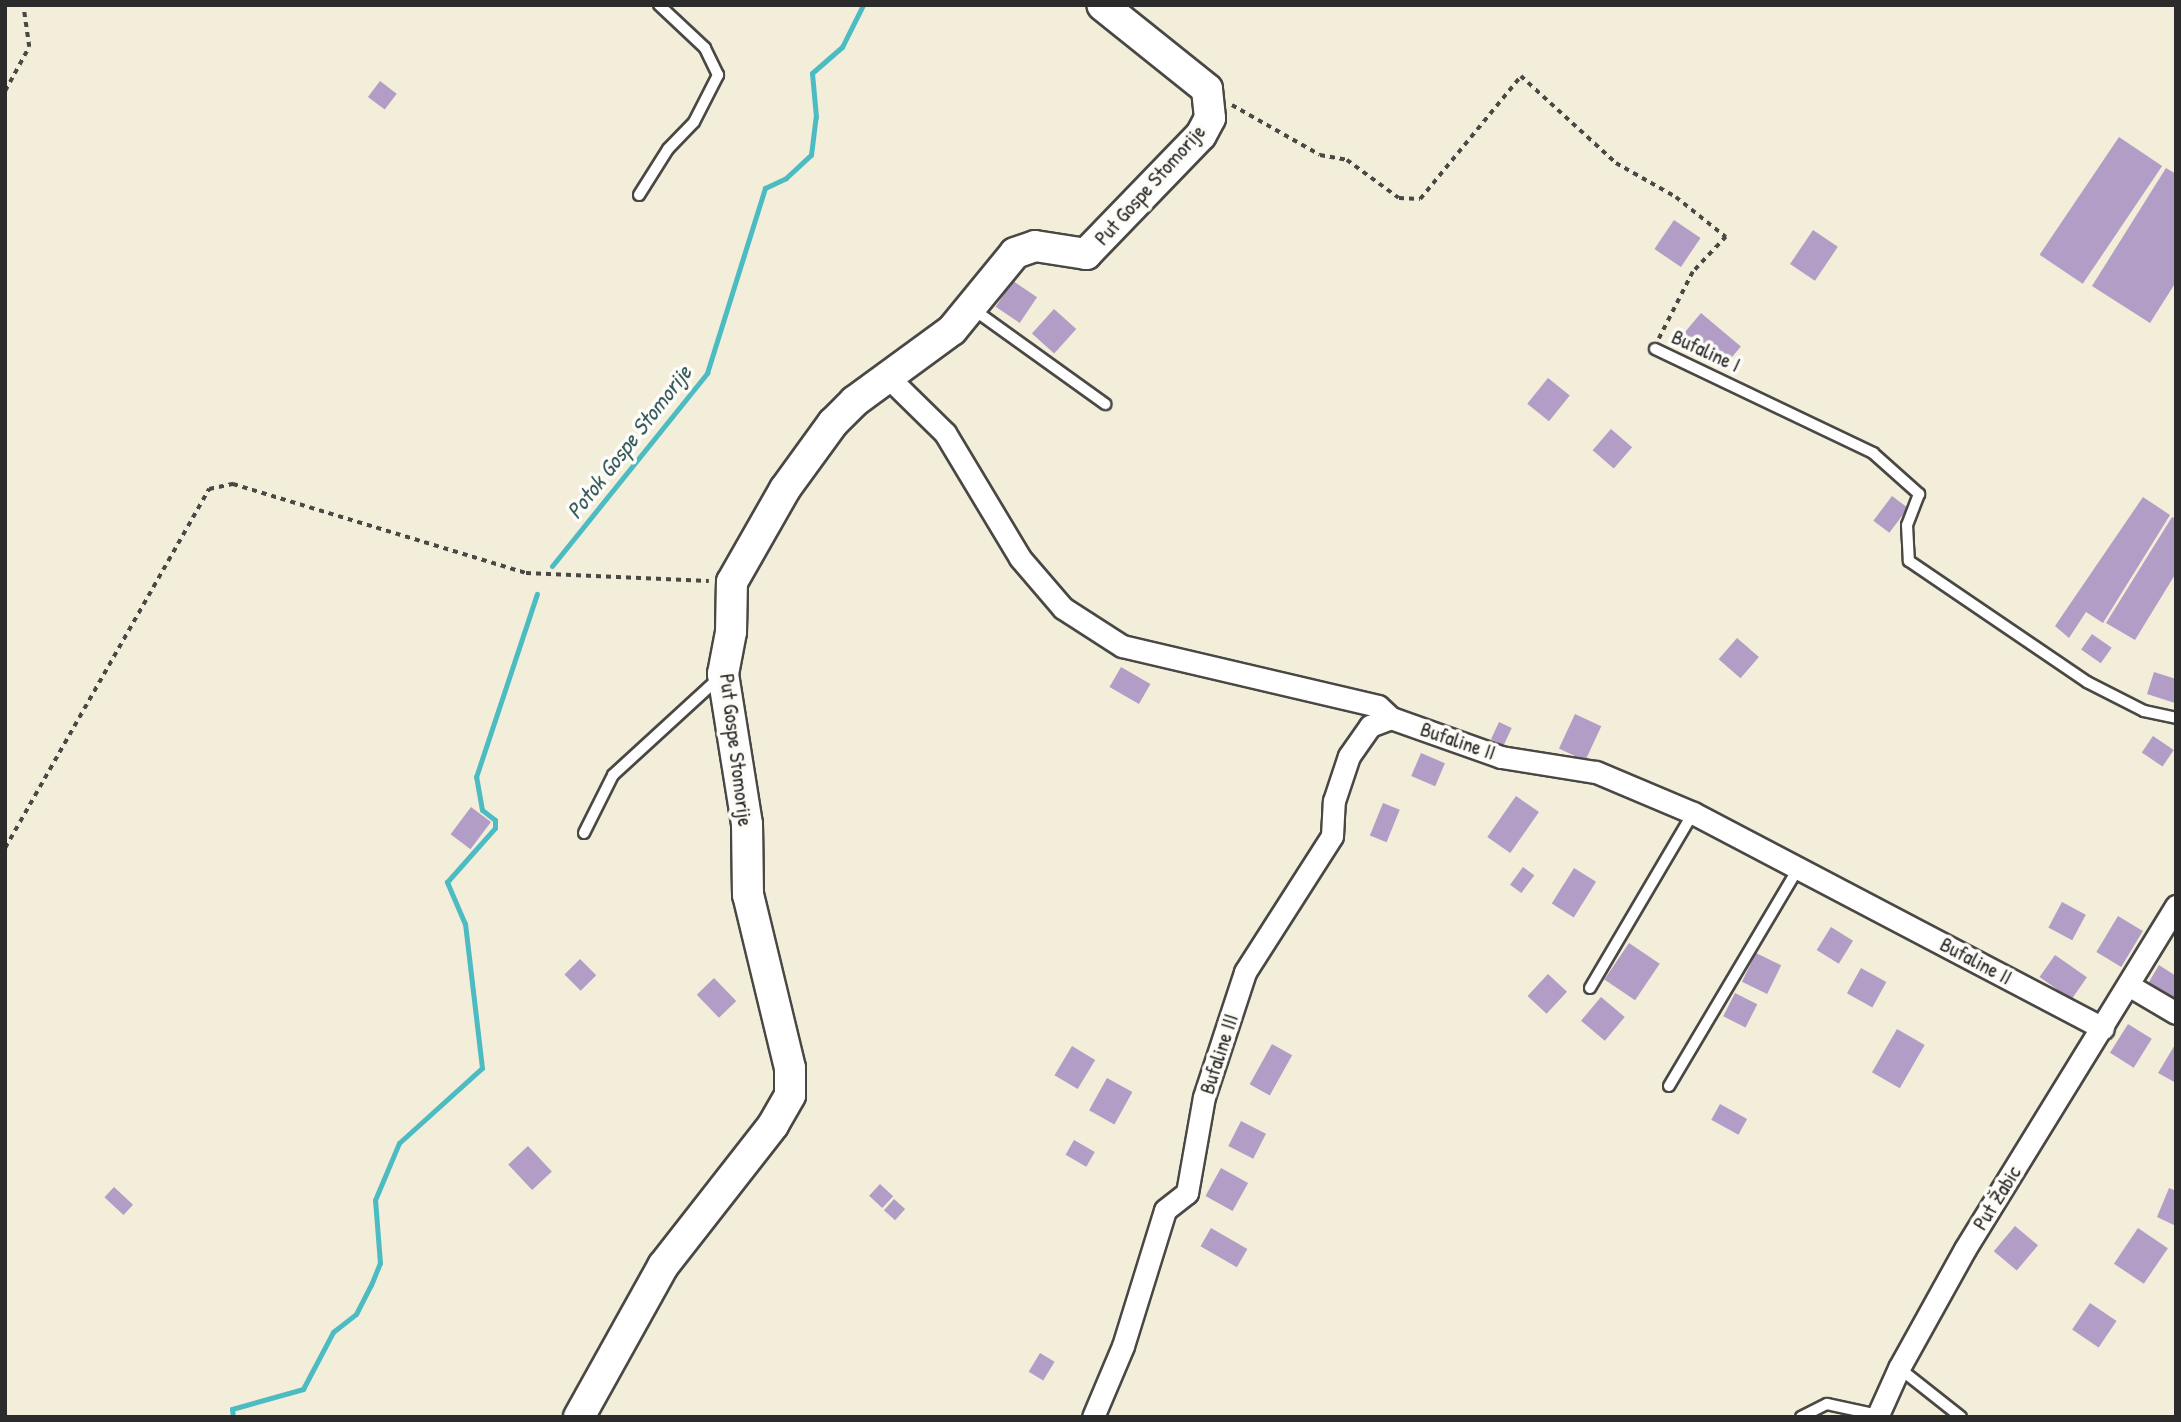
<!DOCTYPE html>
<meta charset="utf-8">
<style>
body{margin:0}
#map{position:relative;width:2181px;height:1422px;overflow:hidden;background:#f2eeda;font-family:"Patrick Hand",sans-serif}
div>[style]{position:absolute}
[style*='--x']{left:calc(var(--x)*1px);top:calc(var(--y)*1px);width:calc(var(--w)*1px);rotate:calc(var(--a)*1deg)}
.stream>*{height:5px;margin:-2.5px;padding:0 2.5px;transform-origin:2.5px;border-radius:2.5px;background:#4cbbc2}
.building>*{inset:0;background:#b29dc6;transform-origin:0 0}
.path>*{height:3.5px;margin-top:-1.75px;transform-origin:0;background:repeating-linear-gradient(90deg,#494845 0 5px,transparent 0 10px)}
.roads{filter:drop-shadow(2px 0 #494845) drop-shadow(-2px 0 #494845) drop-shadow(0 2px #494845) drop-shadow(0 -2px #494845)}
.lane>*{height:10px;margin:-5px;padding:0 5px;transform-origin:5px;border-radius:5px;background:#fff}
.street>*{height:21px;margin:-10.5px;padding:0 10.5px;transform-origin:10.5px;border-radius:10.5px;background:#fff}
.secondary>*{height:30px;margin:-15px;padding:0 15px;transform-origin:15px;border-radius:15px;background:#fff}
span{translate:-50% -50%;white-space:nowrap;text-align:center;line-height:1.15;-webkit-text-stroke:7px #fdfcf7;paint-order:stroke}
.street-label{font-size:21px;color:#2b2b2b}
.water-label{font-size:23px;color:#375d60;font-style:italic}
.frame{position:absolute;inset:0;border:7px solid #2b2b2b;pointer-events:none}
</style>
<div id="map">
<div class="stream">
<i style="--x:552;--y:566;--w:248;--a:-51.2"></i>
<i style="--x:707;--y:373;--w:194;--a:-72.6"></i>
<i style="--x:765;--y:188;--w:23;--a:-25"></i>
<i style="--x:786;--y:178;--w:34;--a:-43"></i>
<i style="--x:811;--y:155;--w:38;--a:-83"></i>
<i style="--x:816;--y:117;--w:44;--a:-95.2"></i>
<i style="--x:812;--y:73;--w:40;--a:-41"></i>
<i style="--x:842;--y:47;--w:47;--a:-63.4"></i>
<i style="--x:233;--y:1417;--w:8;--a:-97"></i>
<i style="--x:232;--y:1409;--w:74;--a:-15.7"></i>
<i style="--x:303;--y:1389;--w:64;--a:-62.2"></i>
<i style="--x:333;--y:1332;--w:29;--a:-38"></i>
<i style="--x:356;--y:1314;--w:33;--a:-63"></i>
<i style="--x:371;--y:1285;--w:24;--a:-68"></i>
<i style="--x:380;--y:1263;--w:63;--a:-94.5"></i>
<i style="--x:375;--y:1200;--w:62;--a:-67.2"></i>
<i style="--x:399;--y:1143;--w:112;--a:-42.1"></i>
<i style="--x:482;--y:1068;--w:145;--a:-96.7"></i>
<i style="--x:465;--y:924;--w:46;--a:-113.2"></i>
<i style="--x:447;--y:882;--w:72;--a:-48.4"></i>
<i style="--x:495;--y:828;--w:8;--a:-90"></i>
<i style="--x:495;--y:820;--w:16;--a:-142"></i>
<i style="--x:482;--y:810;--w:34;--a:-100"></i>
<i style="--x:476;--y:777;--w:193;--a:-71.6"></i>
</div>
<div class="building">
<i style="left:380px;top:81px;width:21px;height:20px;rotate:37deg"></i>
<i style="left:2119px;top:137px;width:52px;height:142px;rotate:34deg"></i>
<i style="clip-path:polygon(2166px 168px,2176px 174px,2176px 282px,2150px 323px,2092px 286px)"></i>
<i style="left:1674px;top:220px;width:32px;height:35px;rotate:34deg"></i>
<i style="left:1813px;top:230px;width:30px;height:41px;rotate:34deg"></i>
<i style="left:1013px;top:281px;width:29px;height:31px;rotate:34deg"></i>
<i style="left:1054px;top:309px;width:30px;height:33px;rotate:42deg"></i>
<i style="left:1701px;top:313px;width:52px;height:30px;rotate:40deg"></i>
<i style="left:1548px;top:378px;width:28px;height:33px;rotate:39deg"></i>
<i style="left:1611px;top:429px;width:28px;height:28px;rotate:41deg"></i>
<i style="left:1892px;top:496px;width:20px;height:31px;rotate:37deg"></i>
<i style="clip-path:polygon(2143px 497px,2170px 515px,2103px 623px,2086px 612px,2069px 638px,2055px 626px)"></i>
<i style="clip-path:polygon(2172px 517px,2176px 519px,2176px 573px,2135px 640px,2106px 623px)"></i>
<i style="left:2092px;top:634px;width:24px;height:19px;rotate:35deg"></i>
<i style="left:1737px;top:638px;width:29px;height:28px;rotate:41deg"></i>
<i style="left:1121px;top:667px;width:34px;height:23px;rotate:30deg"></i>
<i style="clip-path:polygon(2154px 672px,2176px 679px,2175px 703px,2147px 694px)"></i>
<i style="left:1575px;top:714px;width:29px;height:38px;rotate:25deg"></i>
<i style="left:1499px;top:722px;width:14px;height:19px;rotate:25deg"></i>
<i style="left:2153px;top:736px;width:25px;height:20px;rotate:34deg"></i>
<i style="left:1421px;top:753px;width:26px;height:25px;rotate:23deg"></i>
<i style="left:1516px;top:796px;width:28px;height:50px;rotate:35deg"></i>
<i style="left:1383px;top:803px;width:18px;height:35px;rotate:22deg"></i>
<i style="left:471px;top:807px;width:25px;height:34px;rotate:37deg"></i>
<i style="left:1523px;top:867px;width:14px;height:22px;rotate:36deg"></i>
<i style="left:1574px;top:868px;width:26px;height:42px;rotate:32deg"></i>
<i style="left:2062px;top:902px;width:27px;height:29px;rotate:28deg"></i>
<i style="left:2118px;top:916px;width:29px;height:42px;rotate:31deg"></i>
<i style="left:1831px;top:927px;width:26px;height:27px;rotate:32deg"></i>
<i style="left:1629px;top:943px;width:37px;height:44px;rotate:34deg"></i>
<i style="left:1756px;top:953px;width:28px;height:32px;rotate:26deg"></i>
<i style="left:2055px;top:955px;width:39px;height:27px;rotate:35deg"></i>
<i style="left:580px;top:959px;width:23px;height:22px;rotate:45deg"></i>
<i style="clip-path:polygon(2159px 965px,2176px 976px,2176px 1002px,2146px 987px)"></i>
<i style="left:1861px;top:968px;width:29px;height:29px;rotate:29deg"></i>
<i style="left:1548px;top:974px;width:26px;height:30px;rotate:43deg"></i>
<i style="left:714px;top:978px;width:32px;height:24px;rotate:46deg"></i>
<i style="left:1735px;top:993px;width:25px;height:26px;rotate:27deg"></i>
<i style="left:1601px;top:997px;width:31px;height:31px;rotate:40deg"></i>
<i style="left:2128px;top:1024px;width:28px;height:34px;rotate:32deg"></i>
<i style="left:1897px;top:1029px;width:32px;height:50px;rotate:30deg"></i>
<i style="clip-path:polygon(2176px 1043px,2176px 1083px,2158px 1073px)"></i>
<i style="left:1272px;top:1044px;width:23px;height:46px;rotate:29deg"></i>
<i style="left:1072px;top:1046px;width:27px;height:34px;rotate:31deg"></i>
<i style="left:1107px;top:1078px;width:29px;height:37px;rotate:29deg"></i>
<i style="left:1720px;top:1104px;width:31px;height:18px;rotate:29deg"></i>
<i style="left:1241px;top:1121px;width:28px;height:28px;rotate:27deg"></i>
<i style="left:1074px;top:1140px;width:24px;height:17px;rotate:30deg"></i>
<i style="left:528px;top:1146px;width:35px;height:27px;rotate:47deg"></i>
<i style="left:1221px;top:1168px;width:31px;height:32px;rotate:29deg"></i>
<i style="left:880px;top:1184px;width:18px;height:16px;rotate:43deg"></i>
<i style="left:114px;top:1187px;width:26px;height:14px;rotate:43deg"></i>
<i style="clip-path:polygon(2169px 1188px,2176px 1191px,2176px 1226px,2157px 1217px)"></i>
<i style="left:894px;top:1199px;width:15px;height:15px;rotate:42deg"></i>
<i style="left:2015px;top:1226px;width:30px;height:33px;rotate:40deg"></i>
<i style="left:1211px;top:1228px;width:42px;height:21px;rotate:30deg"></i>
<i style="left:2138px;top:1228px;width:36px;height:43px;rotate:34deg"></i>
<i style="left:2090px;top:1303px;width:32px;height:32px;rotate:34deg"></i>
<i style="left:1040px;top:1353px;width:17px;height:22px;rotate:31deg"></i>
</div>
<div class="path">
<i style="--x:5;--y:91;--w:50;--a:-61.4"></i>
<i style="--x:29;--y:47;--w:42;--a:-98.1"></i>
<i style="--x:1232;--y:105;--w:101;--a:29.6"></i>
<i style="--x:1320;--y:155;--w:27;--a:10"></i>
<i style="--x:1347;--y:160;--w:64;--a:36.2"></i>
<i style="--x:1399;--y:198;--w:21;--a:3"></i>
<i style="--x:1420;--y:199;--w:159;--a:-50.6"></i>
<i style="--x:1521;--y:76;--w:129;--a:42.5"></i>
<i style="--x:1616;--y:163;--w:69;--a:29.5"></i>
<i style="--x:1676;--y:197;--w:64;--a:38.7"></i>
<i style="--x:1726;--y:237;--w:48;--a:133.3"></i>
<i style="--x:1693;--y:272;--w:75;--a:116.9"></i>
<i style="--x:5;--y:848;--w:413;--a:-60.4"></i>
<i style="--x:209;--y:489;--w:25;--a:-12"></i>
<i style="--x:233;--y:484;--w:306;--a:16.9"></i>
<i style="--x:526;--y:573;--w:183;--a:2.5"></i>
</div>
<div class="roads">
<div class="lane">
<i style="--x:639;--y:195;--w:54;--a:-57.8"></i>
<i style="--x:668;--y:149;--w:37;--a:-46"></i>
<i style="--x:694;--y:122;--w:53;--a:-62.9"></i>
<i style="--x:718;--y:75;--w:30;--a:-116"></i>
<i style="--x:705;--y:48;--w:63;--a:-136.9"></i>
<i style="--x:973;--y:309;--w:163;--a:35.7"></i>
<i style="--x:1655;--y:349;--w:242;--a:25.5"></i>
<i style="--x:1873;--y:453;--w:62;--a:41.7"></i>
<i style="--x:1919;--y:494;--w:33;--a:111"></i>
<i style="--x:1907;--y:525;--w:36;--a:87"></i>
<i style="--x:1909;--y:561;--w:215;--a:34.2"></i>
<i style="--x:2087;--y:682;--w:64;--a:27"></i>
<i style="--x:2144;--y:711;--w:33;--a:12"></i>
<i style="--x:584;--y:833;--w:65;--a:-63.4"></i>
<i style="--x:613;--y:775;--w:144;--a:-42.5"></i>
<i style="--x:1590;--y:988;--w:203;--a:-59.5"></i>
<i style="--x:1669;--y:1086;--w:252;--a:-59.3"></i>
<i style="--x:1899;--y:1368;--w:79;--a:38.3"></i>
<i style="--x:1801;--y:1417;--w:29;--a:-27"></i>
<i style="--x:1827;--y:1404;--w:52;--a:12.2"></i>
</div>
<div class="street">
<i style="--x:890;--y:379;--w:77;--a:44.5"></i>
<i style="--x:945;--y:433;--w:146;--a:59"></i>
<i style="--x:1020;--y:558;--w:66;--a:49.3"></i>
<i style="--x:1063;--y:608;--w:70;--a:32.8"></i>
<i style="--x:1122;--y:646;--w:263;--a:13.2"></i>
<i style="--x:1378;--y:706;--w:18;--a:43"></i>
<i style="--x:1391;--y:718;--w:117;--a:19.5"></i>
<i style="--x:1501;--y:757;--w:96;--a:9"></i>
<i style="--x:1596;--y:772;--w:105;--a:22.9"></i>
<i style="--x:1693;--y:813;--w:463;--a:27.7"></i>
<i style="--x:2130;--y:986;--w:53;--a:30.4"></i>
<i style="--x:1093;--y:1417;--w:77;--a:-67.1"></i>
<i style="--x:1123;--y:1346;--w:142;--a:-72.8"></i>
<i style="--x:1165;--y:1210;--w:28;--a:-38"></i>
<i style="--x:1187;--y:1193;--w:97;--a:-80"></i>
<i style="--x:1204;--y:1097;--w:132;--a:-71.8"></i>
<i style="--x:1245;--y:972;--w:161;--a:-57.4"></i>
<i style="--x:1332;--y:836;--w:35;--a:-87"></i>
<i style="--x:1334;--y:801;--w:47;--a:-71.6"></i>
<i style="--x:1349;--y:756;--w:37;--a:-55"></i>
<i style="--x:1370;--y:726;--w:22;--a:-21"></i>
<i style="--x:1877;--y:1417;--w:54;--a:-65.8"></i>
<i style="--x:1899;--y:1368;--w:136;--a:-61"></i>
<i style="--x:1965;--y:1249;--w:403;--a:-58.4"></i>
</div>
<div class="secondary">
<i style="--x:579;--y:1417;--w:173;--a:-60.9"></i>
<i style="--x:663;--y:1266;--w:179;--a:-52"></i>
<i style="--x:773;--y:1125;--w:34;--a:-60"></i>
<i style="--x:790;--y:1095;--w:27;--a:-90"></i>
<i style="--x:790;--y:1068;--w:178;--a:-103.6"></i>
<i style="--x:748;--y:895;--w:71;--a:-90.8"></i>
<i style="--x:747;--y:824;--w:152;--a:-99.1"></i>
<i style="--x:723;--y:674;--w:43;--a:-79.2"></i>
<i style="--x:731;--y:632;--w:50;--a:-88.9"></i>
<i style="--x:732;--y:582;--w:107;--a:-60.3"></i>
<i style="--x:785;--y:489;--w:82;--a:-54"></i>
<i style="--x:833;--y:423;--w:31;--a:-45"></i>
<i style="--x:855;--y:401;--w:120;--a:-36.2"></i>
<i style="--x:952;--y:330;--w:99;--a:-50.7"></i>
<i style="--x:1015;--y:253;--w:21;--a:-19"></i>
<i style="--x:1035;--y:246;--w:52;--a:8.9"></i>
<i style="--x:1086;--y:254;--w:165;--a:-46"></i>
<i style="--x:1201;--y:135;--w:19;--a:-62"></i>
<i style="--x:1210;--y:118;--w:29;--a:-96"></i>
<i style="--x:1207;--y:89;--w:134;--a:-141.3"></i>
</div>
</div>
<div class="street-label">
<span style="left:1150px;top:185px;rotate:-48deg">Put Gospe Stomorije</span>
<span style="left:1706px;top:351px;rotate:25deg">Bufaline I</span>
<span style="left:1458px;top:741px;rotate:19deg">Bufaline II</span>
<span style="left:736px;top:750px;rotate:83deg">Put Gospe Stomorije</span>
<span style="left:1976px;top:961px;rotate:28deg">Bufaline II</span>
<span style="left:1219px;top:1054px;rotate:-72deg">Bufaline III</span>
<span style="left:1997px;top:1198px;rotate:-58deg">Put Žabic</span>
</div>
<div class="water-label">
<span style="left:629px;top:442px;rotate:-52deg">Potok Gospe Stomorije</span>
</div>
<div class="frame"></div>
</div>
